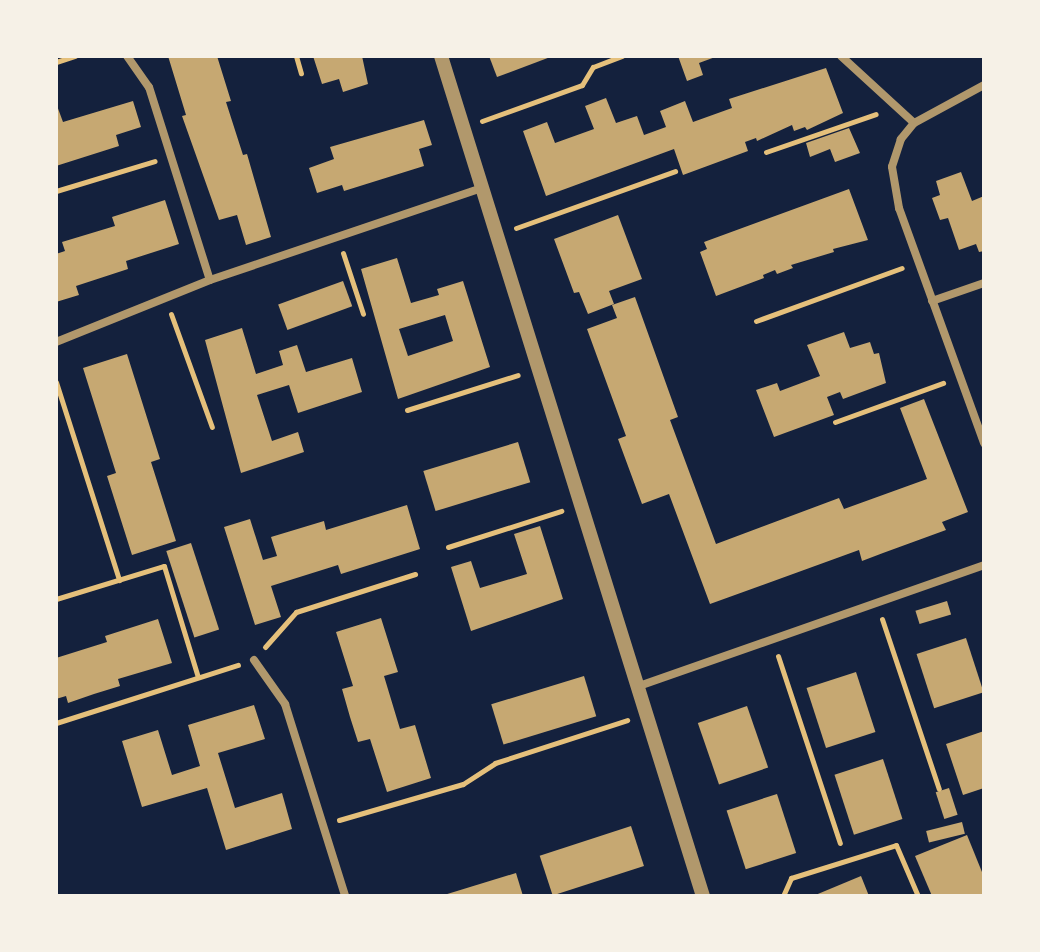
<!DOCTYPE html>
<style>
body{margin:0}
#map{position:relative;width:1040px;height:952px;overflow:hidden;background:#14213d;font-family:"DejaVu Sans",sans-serif}
div>[style]{position:absolute}
[style*='--x']{left:calc(var(--x)*1px);top:calc(var(--y)*1px);width:calc(var(--w)*1px);rotate:calc(var(--a)*1deg)}
.building>*{inset:0;background:#c6a872;transform-origin:0 0}
.path>*{height:5px;margin:-2.5px;padding:0 2.5px;transform-origin:2.5px;border-radius:2.5px;background:#e5c07b}
.minor>*{height:8px;margin:-4px;padding:0 4px;transform-origin:4px;border-radius:4px;background:#b1986c}
.tertiary>*{height:14px;margin:-7px;padding:0 7px;transform-origin:7px;border-radius:7px;background:#b1986c}
span{translate:-50% -50%;white-space:nowrap;text-align:center;line-height:1.15;-webkit-text-stroke:7px #f6f1e7;paint-order:stroke}
.frame{position:absolute;inset:0;border:58px solid #f6f1e7;pointer-events:none}
</style>
<div id="map">
<div class="building">
<i style="clip-path:polygon(168px 56px,217px 56px,231px 101px,226px 102px,243px 155px,247px 154px,271px 237px,246px 245px,237px 215px,219px 220px,182px 116px,186px 115px)"></i>
<i style="clip-path:polygon(313px 56px,362px 56px,368px 84px,343px 92px,339px 79px,322px 84px)"></i>
<i style="clip-path:polygon(489px 56px,553px 56px,497px 77px)"></i>
<i style="clip-path:polygon(678px 56px,718px 56px,699px 63px,703px 75px,687px 81px)"></i>
<i style="clip-path:polygon(826px 68px,843px 113px,807px 130px,805px 127px,794px 131px,792px 125px,757px 141px,756px 138px,745px 142px,748px 151px,683px 175px,674px 149px,546px 196px,523px 131px,547px 122px,555px 143px,594px 129px,585px 106px,606px 98px,616px 123px,637px 116px,644px 135px,666px 127px,660px 111px,685px 101px,693px 122px,732px 108px,729px 99px)"></i>
<i style="clip-path:polygon(133px 101px,141px 127px,116px 135px,119px 146px,56px 166px,56px 103px,63px 122px)"></i>
<i style="clip-path:polygon(424px 120px,432px 145px,419px 149px,424px 166px,344px 191px,342px 185px,317px 193px,309px 168px,334px 159px,330px 147px)"></i>
<i style="clip-path:polygon(849px 128px,860px 153px,835px 162px,830px 149px,810px 157px,806px 143px)"></i>
<i style="clip-path:polygon(961px 172px,972px 201px,984px 196px,984px 251px,979px 252px,976px 244px,959px 250px,948px 218px,940px 220px,932px 198px,940px 195px,936px 181px)"></i>
<i style="clip-path:polygon(849px 189px,868px 240px,833px 249px,834px 252px,791px 265px,793px 268px,777px 274px,775px 270px,763px 275px,764px 278px,716px 296px,700px 252px,707px 249px,704px 242px)"></i>
<i style="clip-path:polygon(165px 200px,179px 244px,126px 261px,128px 269px,76px 286px,79px 295px,56px 302px,56px 254px,65px 251px,62px 242px,115px 226px,112px 217px)"></i>
<i style="clip-path:polygon(618px 215px,642px 279px,609px 291px,614px 304px,588px 314px,579px 292px,574px 293px,554px 239px)"></i>
<i style="clip-path:polygon(evenodd,397px 258px,411px 303px,439px 295px,437px 289px,463px 281px,490px 367px,398px 399px,361px 269px,397px 258px,445px 315px,453px 341px,408px 356px,399px 329px,445px 315px)"></i>
<i style="left:343px;top:281px;width:27px;height:69px;rotate:70deg"></i>
<i style="clip-path:polygon(635px 297px,678px 417px,670px 420px,716px 544px,839px 498px,844px 509px,927px 479px,900px 408px,924px 399px,968px 512px,942px 522px,946px 530px,883px 553px,862px 561px,859px 550px,710px 604px,669px 494px,642px 504px,618px 439px,626px 436px,587px 329px,617px 318px,612px 305px)"></i>
<i style="clip-path:polygon(242px 328px,256px 374px,283px 365px,279px 351px,297px 345px,306px 372px,352px 358px,362px 392px,298px 413px,289px 385px,257px 395px,272px 441px,298px 432px,304px 452px,241px 473px,205px 340px)"></i>
<i style="clip-path:polygon(844px 332px,850px 348px,870px 342px,874px 354px,879px 353px,886px 383px,843px 399px,840px 392px,827px 397px,834px 415px,774px 437px,756px 390px,777px 383px,780px 391px,820px 376px,807px 345px)"></i>
<i style="clip-path:polygon(127px 354px,160px 459px,151px 462px,176px 541px,132px 555px,107px 476px,116px 473px,83px 368px)"></i>
<i style="left:518px;top:442px;width:42px;height:99px;rotate:73deg"></i>
<i style="clip-path:polygon(407px 505px,420px 549px,341px 574px,338px 565px,271px 586px,281px 617px,255px 625px,224px 527px,250px 519px,263px 560px,277px 556px,271px 537px,324px 521px,326px 530px)"></i>
<i style="clip-path:polygon(540px 526px,563px 599px,471px 631px,451px 567px,471px 561px,480px 588px,527px 574px,514px 534px)"></i>
<i style="left:191px;top:543px;width:91px;height:26px;rotate:72deg"></i>
<i style="left:947px;top:601px;width:14px;height:33px;rotate:73deg"></i>
<i style="clip-path:polygon(381px 618px,398px 672px,384px 676px,400px 729px,415px 725px,431px 778px,387px 792px,370px 739px,358px 742px,350px 717px,342px 689px,353px 686px,336px 632px)"></i>
<i style="clip-path:polygon(158px 619px,172px 663px,118px 679px,120px 686px,94px 694px,68px 703px,66px 696px,56px 699px,56px 658px,107px 642px,105px 636px)"></i>
<i style="left:966px;top:638px;width:57px;height:52px;rotate:72deg"></i>
<i style="left:856px;top:672px;width:63px;height:52px;rotate:72deg"></i>
<i style="left:584px;top:676px;width:42px;height:97px;rotate:73deg"></i>
<i style="clip-path:polygon(254px 705px,265px 739px,218px 753px,227px 782px,235px 808px,282px 793px,292px 829px,226px 850px,207px 788px,142px 807px,122px 741px,158px 730px,172px 775px,200px 766px,188px 725px)"></i>
<i style="left:747px;top:706px;width:65px;height:52px;rotate:71deg"></i>
<i style="clip-path:polygon(984px 731px,984px 788px,963px 795px,946px 744px)"></i>
<i style="left:883px;top:759px;width:63px;height:51px;rotate:72deg"></i>
<i style="left:949px;top:788px;width:28px;height:14px;rotate:72deg"></i>
<i style="left:777px;top:794px;width:62px;height:53px;rotate:72deg"></i>
<i style="left:962px;top:822px;width:12px;height:37px;rotate:76deg"></i>
<i style="left:631px;top:826px;width:42px;height:96px;rotate:72deg"></i>
<i style="clip-path:polygon(967px 835px,984px 877px,984px 896px,932px 896px,915px 856px)"></i>
<i style="clip-path:polygon(516px 873px,523px 896px,444px 896px,444px 895px)"></i>
<i style="clip-path:polygon(861px 876px,869px 896px,813px 896px)"></i>
</div>
<div class="path">
<i style="--x:296;--y:56;--w:18;--a:74"></i>
<i style="--x:56;--y:62;--w:20;--a:-18"></i>
<i style="--x:482;--y:121;--w:106;--a:-19.8"></i>
<i style="--x:582;--y:85;--w:21;--a:-59"></i>
<i style="--x:593;--y:67;--w:31;--a:-21"></i>
<i style="--x:766;--y:152;--w:116;--a:-19.1"></i>
<i style="--x:56;--y:191;--w:103;--a:-16.9"></i>
<i style="--x:516;--y:228;--w:169;--a:-19.7"></i>
<i style="--x:343;--y:253;--w:64;--a:71.8"></i>
<i style="--x:171;--y:314;--w:120;--a:70.1"></i>
<i style="--x:756;--y:321;--w:155;--a:-20"></i>
<i style="--x:56;--y:382;--w:208;--a:72.3"></i>
<i style="--x:407;--y:410;--w:116;--a:-17.5"></i>
<i style="--x:835;--y:422;--w:115;--a:-19.9"></i>
<i style="--x:448;--y:547;--w:119;--a:-17.7"></i>
<i style="--x:56;--y:599;--w:113;--a:-17"></i>
<i style="--x:164;--y:566;--w:116;--a:73"></i>
<i style="--x:882;--y:619;--w:179;--a:71.5"></i>
<i style="--x:265;--y:647;--w:47;--a:-48.5"></i>
<i style="--x:296;--y:612;--w:125;--a:-17.7"></i>
<i style="--x:778;--y:656;--w:197;--a:71.7"></i>
<i style="--x:56;--y:723;--w:191;--a:-17.7"></i>
<i style="--x:339;--y:820;--w:129;--a:-16.2"></i>
<i style="--x:463;--y:784;--w:38;--a:-33"></i>
<i style="--x:495;--y:763;--w:139;--a:-18"></i>
<i style="--x:783;--y:896;--w:20;--a:-66"></i>
<i style="--x:791;--y:878;--w:110;--a:-17.4"></i>
<i style="--x:896;--y:845;--w:56;--a:66.7"></i>
</div>
<div class="minor">
<i style="--x:127;--y:56;--w:38;--a:55"></i>
<i style="--x:149;--y:87;--w:202;--a:72.5"></i>
<i style="--x:841;--y:56;--w:99;--a:42.5"></i>
<i style="--x:984;--y:85;--w:80;--a:151.5"></i>
<i style="--x:914;--y:123;--w:21;--a:129"></i>
<i style="--x:901;--y:139;--w:29;--a:108"></i>
<i style="--x:892;--y:167;--w:42;--a:80.3"></i>
<i style="--x:899;--y:208;--w:250;--a:70.1"></i>
<i style="--x:932;--y:301;--w:55;--a:-19.1"></i>
<i style="--x:56;--y:342;--w:166;--a:-21.9"></i>
<i style="--x:210;--y:280;--w:287;--a:-18.7"></i>
<i style="--x:254;--y:660;--w:54;--a:54.8"></i>
<i style="--x:285;--y:704;--w:201;--a:72.6"></i>
<i style="--x:639;--y:686;--w:366;--a:-19.3"></i>
</div>
<div class="tertiary">
<i style="--x:441;--y:56;--w:880;--a:72.68"></i>
</div>
<div class="frame"></div>
</div>
